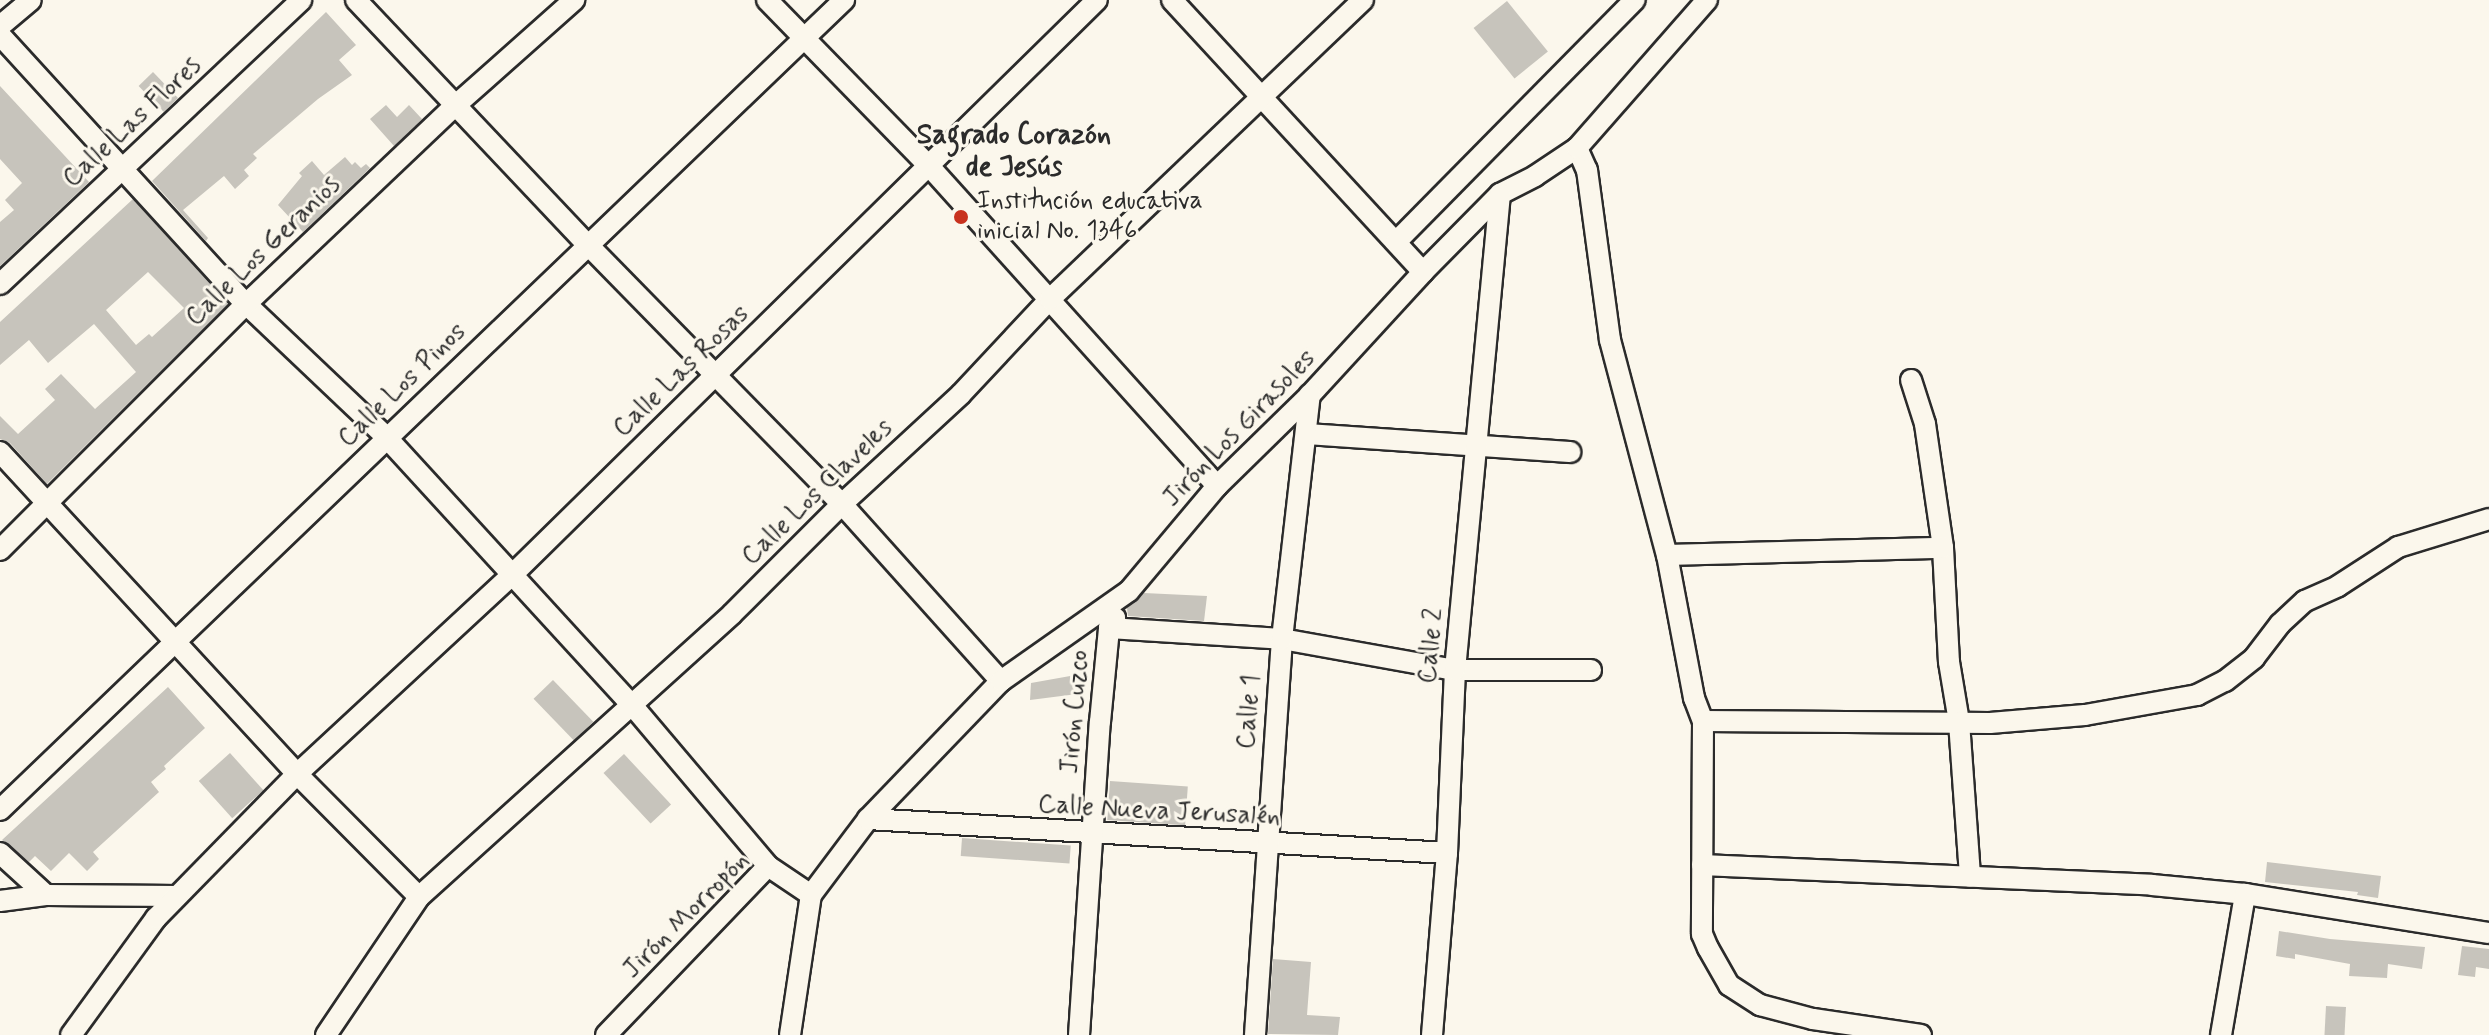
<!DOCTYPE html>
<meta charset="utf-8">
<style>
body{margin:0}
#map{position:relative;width:2489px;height:1035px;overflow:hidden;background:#fbf7ec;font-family:Mynerve,sans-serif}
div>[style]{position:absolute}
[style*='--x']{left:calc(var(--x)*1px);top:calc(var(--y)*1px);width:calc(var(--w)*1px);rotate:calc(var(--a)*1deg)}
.building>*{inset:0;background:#c7c4bc;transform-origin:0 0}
.roads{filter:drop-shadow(2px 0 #2b2b2b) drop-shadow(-2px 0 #2b2b2b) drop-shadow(0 2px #2b2b2b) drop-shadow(0 -2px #2b2b2b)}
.street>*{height:20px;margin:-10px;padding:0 10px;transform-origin:10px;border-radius:10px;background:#fbf7ec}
.dots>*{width:22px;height:22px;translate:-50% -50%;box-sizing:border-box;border:4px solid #fbf7ec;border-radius:50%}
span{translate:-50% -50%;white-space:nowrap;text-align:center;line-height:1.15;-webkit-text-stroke:6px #fbf7ec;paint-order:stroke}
.street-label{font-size:26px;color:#2b2b2b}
.poi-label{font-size:26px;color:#2b2b2b}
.left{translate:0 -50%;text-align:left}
.neighbourhood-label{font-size:28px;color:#2b2b2b;font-weight:700}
</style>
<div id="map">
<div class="building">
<i style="left:1507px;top:1px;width:65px;height:43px;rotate:51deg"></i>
<i style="clip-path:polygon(326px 12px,356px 45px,339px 60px,352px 75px,318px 99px,253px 154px,257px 158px,244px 170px,249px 176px,235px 189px,224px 176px,183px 210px,208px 238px,206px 241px,152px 181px)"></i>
<i style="left:153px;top:72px;width:36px;height:20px;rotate:46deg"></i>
<i style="clip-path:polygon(0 86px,89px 182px,0 266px,0 222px,14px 210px,5px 200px,22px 183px,0 159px)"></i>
<i style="clip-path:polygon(386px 105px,397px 117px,409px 105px,422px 119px,394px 146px,370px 119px)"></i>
<i style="clip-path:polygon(345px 157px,352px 165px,355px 162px,361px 168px,366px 164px,370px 168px,303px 232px,278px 205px,302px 176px,299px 173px,312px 161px,324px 175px)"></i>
<i style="clip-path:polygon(evenodd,133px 199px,228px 304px,47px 484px,10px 443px,0 439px,0 416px,18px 434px,55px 400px,45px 389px,61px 374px,95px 409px,136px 372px,94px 324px,48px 363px,29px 340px,0 365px,0 322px,133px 199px,148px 272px,184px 308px,152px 337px,149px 334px,136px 345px,106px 310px,148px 272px)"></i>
<i style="clip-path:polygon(1144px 593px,1207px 596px,1204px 621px,1128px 616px,1127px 608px)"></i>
<i style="clip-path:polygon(1087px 673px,1085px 693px,1030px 700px,1031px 683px)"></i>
<i style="left:553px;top:680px;width:58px;height:27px;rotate:46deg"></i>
<i style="clip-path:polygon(168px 687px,205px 728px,164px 766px,166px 769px,151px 782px,159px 792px,93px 852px,99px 859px,87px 871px,69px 853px,51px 871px,35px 856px,29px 862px,2px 840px)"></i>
<i style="left:230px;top:753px;width:50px;height:42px;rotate:48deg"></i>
<i style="left:624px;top:754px;width:69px;height:28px;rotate:47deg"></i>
<i style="left:1110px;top:781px;width:78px;height:39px;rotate:4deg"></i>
<i style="left:962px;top:838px;width:109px;height:18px;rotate:4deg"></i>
<i style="clip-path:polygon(2267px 862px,2381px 876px,2378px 898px,2357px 895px,2358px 892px,2265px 882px)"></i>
<i style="clip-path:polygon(2279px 931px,2330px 939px,2425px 947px,2422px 969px,2388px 964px,2387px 978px,2349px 976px,2350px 964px,2295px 954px,2295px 959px,2276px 956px)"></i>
<i style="clip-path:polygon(2462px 946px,2489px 949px,2489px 969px,2476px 967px,2475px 977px,2458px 975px)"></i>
<i style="clip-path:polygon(1273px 959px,1311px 962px,1307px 1015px,1340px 1017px,1338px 1035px,1268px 1034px)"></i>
<i style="left:2326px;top:1006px;width:20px;height:29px;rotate:3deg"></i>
</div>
<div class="roads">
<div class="street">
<i style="--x:356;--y:0;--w:337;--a:46.6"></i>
<i style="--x:588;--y:245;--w:363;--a:45.6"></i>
<i style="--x:842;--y:504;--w:238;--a:48.1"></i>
<i style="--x:767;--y:0;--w:233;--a:45.7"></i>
<i style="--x:930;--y:167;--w:429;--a:48"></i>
<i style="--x:1172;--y:0;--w:370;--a:47.3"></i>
<i style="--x:0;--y:26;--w:40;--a:-40"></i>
<i style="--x:0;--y:35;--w:365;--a:47.6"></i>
<i style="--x:246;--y:304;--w:195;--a:43.5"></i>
<i style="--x:387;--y:438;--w:362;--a:47.5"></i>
<i style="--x:632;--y:705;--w:211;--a:49.8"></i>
<i style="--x:1577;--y:148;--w:24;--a:66"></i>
<i style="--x:1587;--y:170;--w:172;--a:82.3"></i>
<i style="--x:1610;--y:340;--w:222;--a:75.2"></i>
<i style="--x:1667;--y:555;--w:146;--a:79.3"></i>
<i style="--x:1694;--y:698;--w:25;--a:69"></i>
<i style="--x:1703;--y:721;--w:213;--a:90.3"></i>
<i style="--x:1702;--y:934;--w:15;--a:67"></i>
<i style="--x:1708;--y:948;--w:43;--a:60.4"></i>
<i style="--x:1729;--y:985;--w:37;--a:33"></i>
<i style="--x:1760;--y:1005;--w:55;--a:14.8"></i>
<i style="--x:1813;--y:1019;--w:109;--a:8.4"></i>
<i style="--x:1396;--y:242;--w:340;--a:-45.4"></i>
<i style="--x:0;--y:284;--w:414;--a:-43.3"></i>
<i style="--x:1911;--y:380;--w:46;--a:72.3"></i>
<i style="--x:1925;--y:424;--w:125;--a:81.7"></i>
<i style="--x:1943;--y:548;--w:114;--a:87"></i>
<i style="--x:1949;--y:662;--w:61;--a:80.5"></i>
<i style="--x:1959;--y:722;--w:155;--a:85.9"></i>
<i style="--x:1306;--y:434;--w:265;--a:3.9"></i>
<i style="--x:0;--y:452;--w:438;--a:47.3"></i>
<i style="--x:297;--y:774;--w:173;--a:45.2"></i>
<i style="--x:0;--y:550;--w:348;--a:-45"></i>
<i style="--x:246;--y:304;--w:291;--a:-43.5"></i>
<i style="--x:457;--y:104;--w:157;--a:-41.6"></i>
<i style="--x:1667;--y:555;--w:276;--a:-1.5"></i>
<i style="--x:1109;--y:628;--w:173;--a:3.6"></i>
<i style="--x:1282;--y:639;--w:176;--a:10.2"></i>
<i style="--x:1455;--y:670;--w:136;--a:0"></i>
<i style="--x:1703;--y:721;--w:287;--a:0.4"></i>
<i style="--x:1990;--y:723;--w:95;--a:-4.8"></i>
<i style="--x:2085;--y:715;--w:114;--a:-10.1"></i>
<i style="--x:2197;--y:695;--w:31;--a:-27"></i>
<i style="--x:2225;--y:681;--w:37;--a:-38"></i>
<i style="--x:2254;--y:658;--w:43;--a:-52.6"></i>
<i style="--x:2280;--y:624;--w:34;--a:-43"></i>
<i style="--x:2305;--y:601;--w:36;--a:-24"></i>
<i style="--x:2338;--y:586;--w:72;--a:-33"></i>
<i style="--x:2398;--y:547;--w:95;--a:-17.1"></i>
<i style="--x:0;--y:810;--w:1170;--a:-43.82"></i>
<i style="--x:868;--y:819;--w:580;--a:3.36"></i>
<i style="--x:0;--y:853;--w:62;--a:42.4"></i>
<i style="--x:1702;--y:865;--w:450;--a:2.5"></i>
<i style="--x:2152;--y:885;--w:93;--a:5.5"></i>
<i style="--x:2245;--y:894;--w:247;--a:9.1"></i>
<i style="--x:0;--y:901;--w:46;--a:-7.4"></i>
<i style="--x:46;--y:895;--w:131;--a:0.4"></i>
<i style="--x:71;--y:1035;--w:145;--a:-54"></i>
<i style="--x:156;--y:918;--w:202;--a:-45.6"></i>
<i style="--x:297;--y:774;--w:293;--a:-42.8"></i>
<i style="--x:512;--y:575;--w:820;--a:-44.51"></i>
<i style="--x:326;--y:1035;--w:166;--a:-56"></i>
<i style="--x:419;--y:897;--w:422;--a:-42.1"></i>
<i style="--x:732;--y:614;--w:156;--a:-45"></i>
<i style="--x:842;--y:504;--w:162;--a:-42.7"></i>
<i style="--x:961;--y:394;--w:130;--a:-46.9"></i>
<i style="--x:1050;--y:299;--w:433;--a:-43.7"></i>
<i style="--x:606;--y:1035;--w:234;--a:-46.2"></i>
<i style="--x:768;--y:866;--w:52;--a:34"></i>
<i style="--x:790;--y:1035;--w:142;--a:-81.5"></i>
<i style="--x:811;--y:895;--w:95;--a:-53.1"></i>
<i style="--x:868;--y:819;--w:192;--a:-46.1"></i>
<i style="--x:1001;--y:681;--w:156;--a:-35.1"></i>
<i style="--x:1129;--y:591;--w:137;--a:-50"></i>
<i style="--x:1217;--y:486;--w:130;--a:-44.4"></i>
<i style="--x:1310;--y:395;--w:167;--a:-47.4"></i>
<i style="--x:1423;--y:272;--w:110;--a:-45.4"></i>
<i style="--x:1500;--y:194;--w:39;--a:-27"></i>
<i style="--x:1535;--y:176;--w:50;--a:-33.7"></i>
<i style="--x:1577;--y:148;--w:197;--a:-48.7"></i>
<i style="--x:1079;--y:1035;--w:314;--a:-86.2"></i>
<i style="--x:1100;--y:722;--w:94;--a:-84.5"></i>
<i style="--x:1109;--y:628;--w:12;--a:-59"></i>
<i style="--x:1255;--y:1035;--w:397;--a:-86.1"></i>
<i style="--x:1282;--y:639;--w:246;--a:-83.5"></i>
<i style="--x:1432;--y:1035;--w:183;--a:-85.3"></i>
<i style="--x:1447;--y:853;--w:183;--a:-87.5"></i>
<i style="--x:1455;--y:670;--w:478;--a:-84.6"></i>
<i style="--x:2221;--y:1035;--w:143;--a:-80.3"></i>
</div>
</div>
<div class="dots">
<i style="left:961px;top:217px;background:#c8321e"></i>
</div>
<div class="street-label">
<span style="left:133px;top:123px;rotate:-43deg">Calle Las Flores</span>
<span style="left:264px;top:252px;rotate:-44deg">Calle Los Geranios</span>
<span style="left:682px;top:372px;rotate:-44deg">Calle Las Rosas</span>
<span style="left:403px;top:386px;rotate:-44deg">Calle Los Pinos</span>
<span style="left:1240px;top:429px;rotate:-46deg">Jirón Los Girasoles</span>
<span style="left:818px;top:493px;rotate:-44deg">Calle Los Claveles</span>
<span style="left:1432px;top:646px;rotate:-85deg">Calle 2</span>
<span style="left:1076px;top:712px;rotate:-85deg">Jirón Cuzco</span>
<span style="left:1250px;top:712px;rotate:-86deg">Calle 1</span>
<span style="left:1159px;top:812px;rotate:3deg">Calle Nueva Jerusalén</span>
<span style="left:687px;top:916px;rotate:-45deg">Jirón Morropón</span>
</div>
<div class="poi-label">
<span class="left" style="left:977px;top:217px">Institución educativa<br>inicial No. 1346</span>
</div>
<div class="neighbourhood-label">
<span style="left:1014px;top:152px">Sagrado Corazón<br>de Jesús</span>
</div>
</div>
